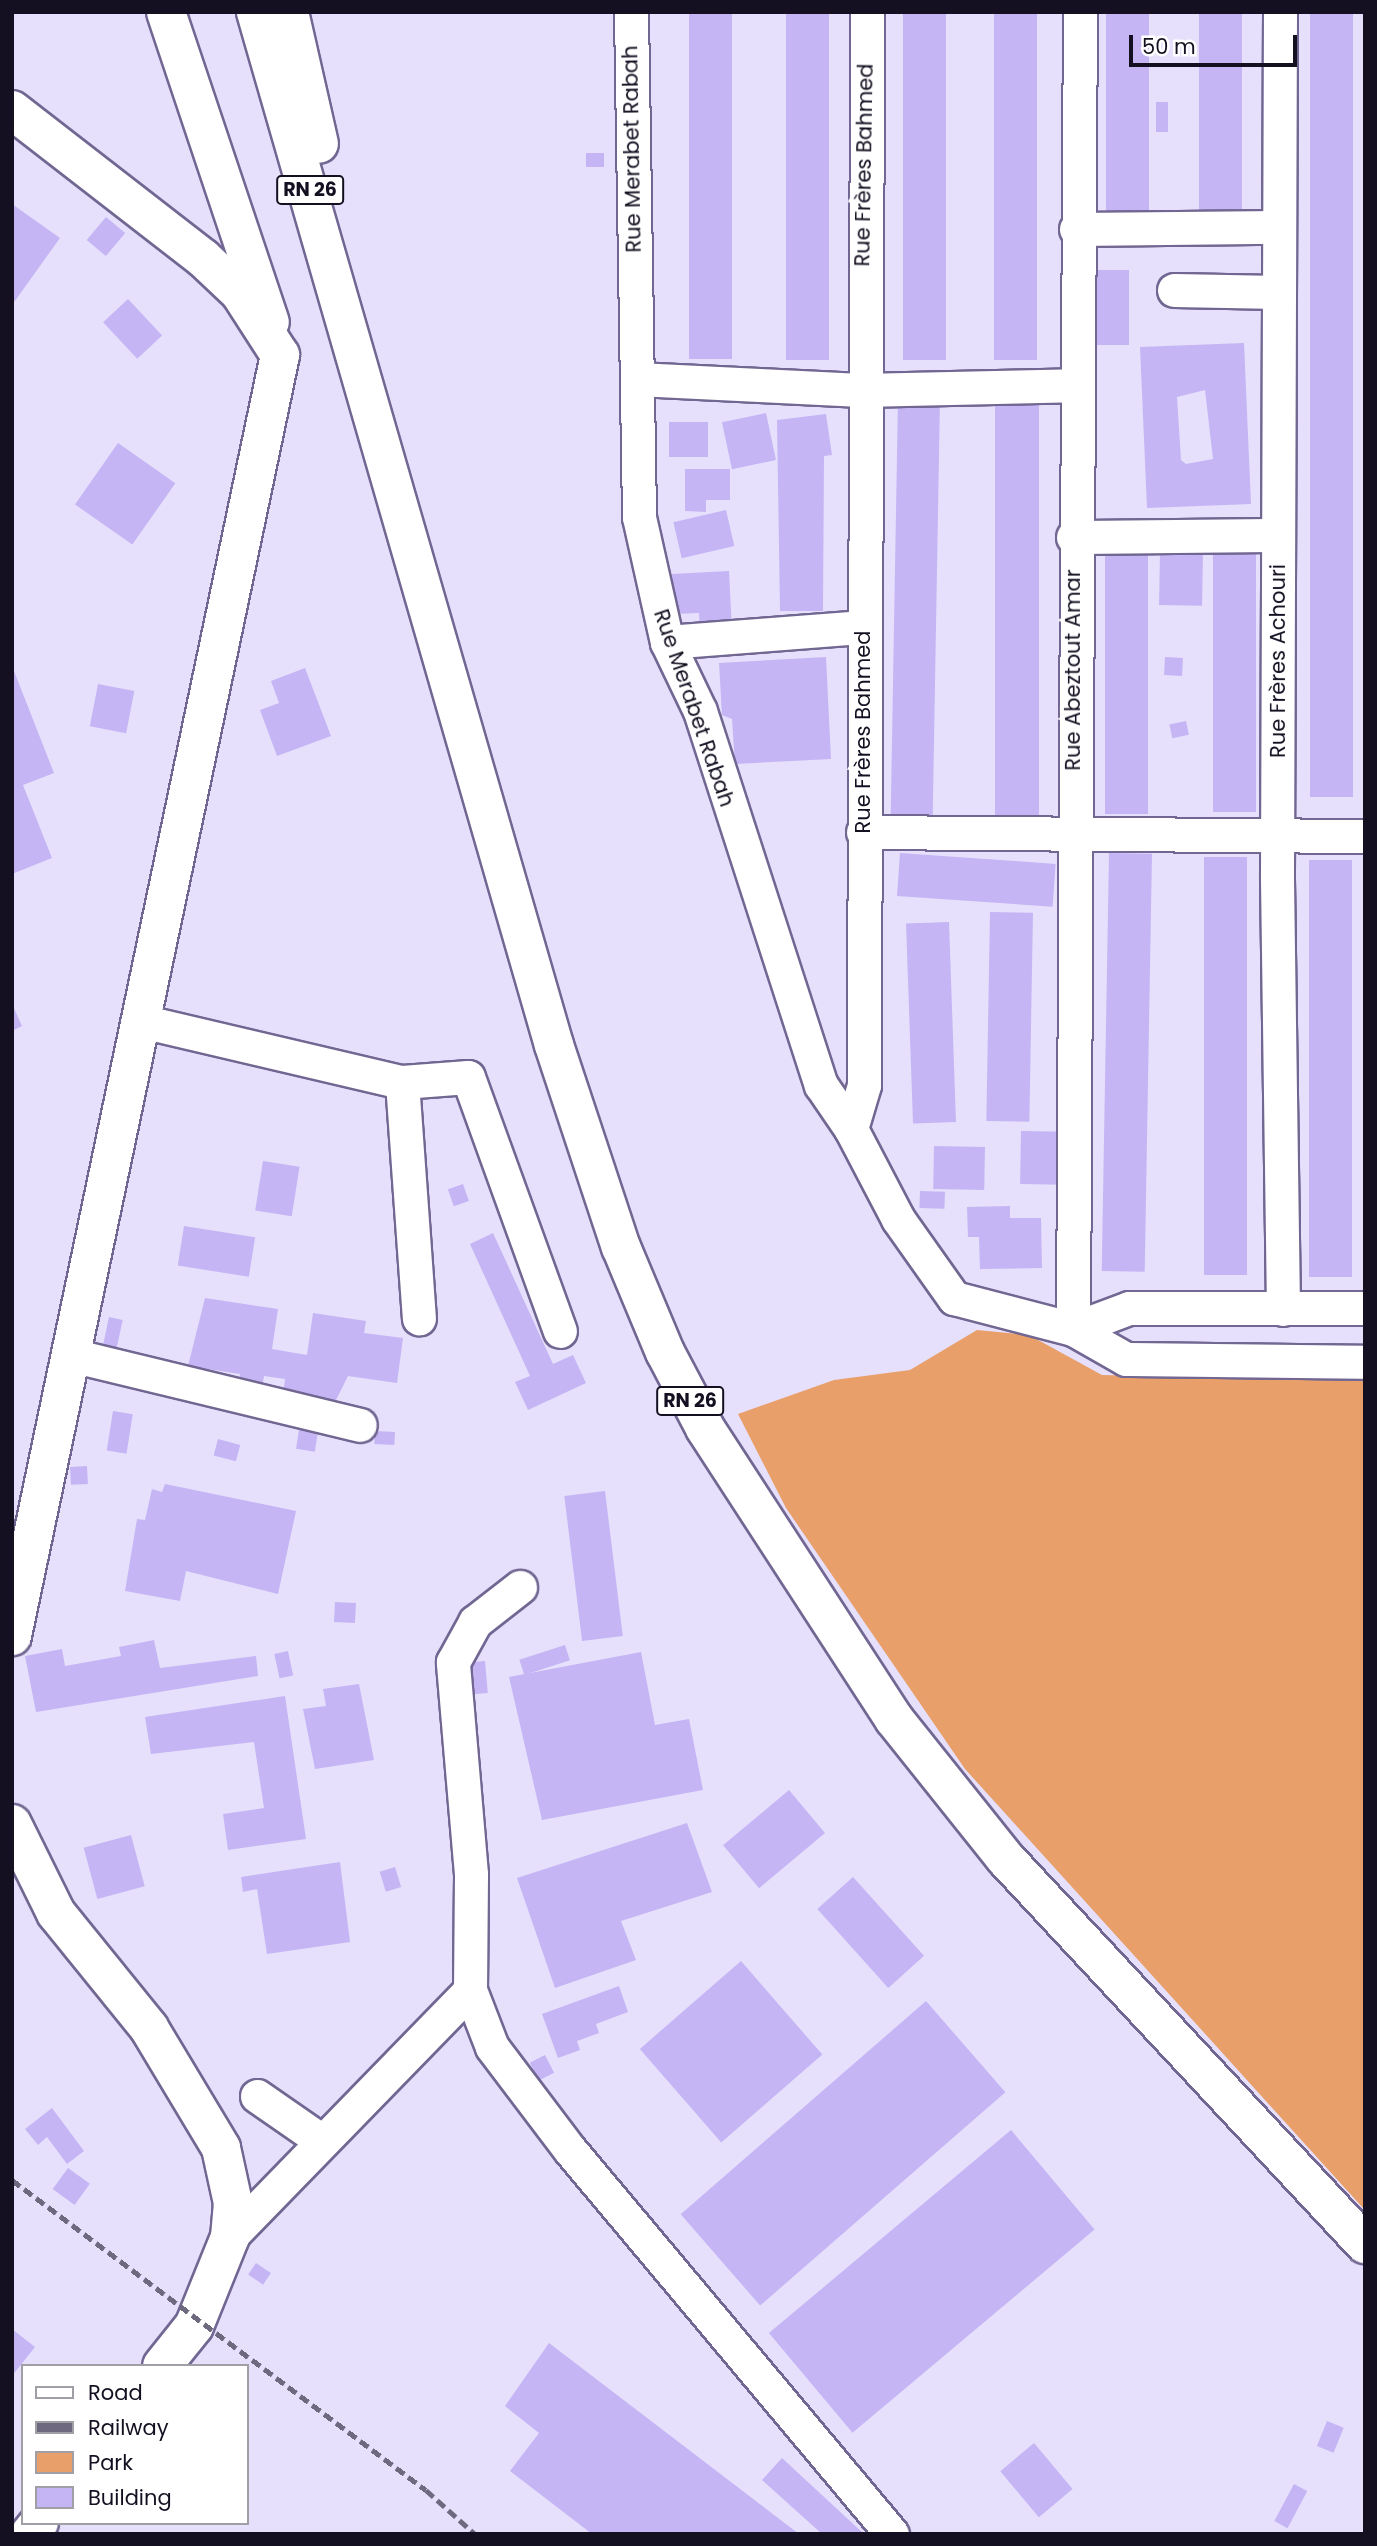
<!DOCTYPE html>
<meta charset="utf-8">
<style>
body{margin:0}
#map{position:relative;width:1377px;height:2546px;overflow:hidden;background:#e6e0fc;font-family:Poppins,sans-serif}
div>[style]{position:absolute}
[style*='--x']{left:calc(var(--x)*1px);top:calc(var(--y)*1px);width:calc(var(--w)*1px);rotate:calc(var(--a)*1deg)}
.green>*{inset:0;background:#e99f69}
.building>*{inset:0;background:#c5b5f4;transform-origin:0 0}
.roads{filter:drop-shadow(2px 0 #726792) drop-shadow(-2px 0 #726792) drop-shadow(0 2px #726792) drop-shadow(0 -2px #726792)}
.minor>*{height:33px;margin:-16.5px;padding:0 16.5px;transform-origin:16.5px;border-radius:16.5px;background:#fff}
.major>*{height:38px;margin:-19px;padding:0 19px;transform-origin:19px;border-radius:19px;background:#fff}
.rail>*{height:5px;margin-top:-2.5px;transform-origin:0;background:repeating-linear-gradient(90deg,#6f697f 0 10px,transparent 0 15px)}
span{translate:-50% -50%;white-space:nowrap;text-align:center;line-height:1.15;-webkit-text-stroke:7px #fff;paint-order:stroke}
.shield-label span{padding:2px 5px;background:#fff;border:2px solid;border-radius:5px;-webkit-text-stroke-width:0}
.shield-label{font-size:19px;color:#151021;font-weight:700}
.street-label{font-size:21px;color:#151021}
.frame{position:absolute;inset:0;border:14px solid #151021;pointer-events:none}
.legend{position:absolute;left:21px;top:2364px;width:228px;height:161px;box-sizing:border-box;background:#fff;border:2px solid #a19fa6;margin:0;padding:9px 12px;list-style:none;font-size:21px;color:#151021}
.legend li{display:flex;align-items:center;gap:14px;height:35px}
.legend b{width:35px;border:2px solid #a19fa6}
.scale{position:absolute;left:1129px;top:35px;width:168px;height:32px;box-sizing:border-box;border:4px solid #151021;border-top:0;padding-left:9px;font-size:21px;line-height:24px;white-space:nowrap;color:#151021;-webkit-text-stroke:5px #fff;paint-order:stroke}
</style>
<div id="map">
<div class="green">
<i style="clip-path:polygon(977px 1330px,1029px 1335px,1102px 1375px,1365px 1381px,1363px 2208px,965px 1769px,786px 1508px,738px 1414px,834px 1380px,910px 1370px)"></i>
</div>
<div class="building">
<i style="left:689px;top:12px;width:43px;height:347px"></i>
<i style="left:786px;top:12px;width:43px;height:348px"></i>
<i style="left:903px;top:12px;width:43px;height:348px"></i>
<i style="left:994px;top:12px;width:43px;height:348px"></i>
<i style="left:1106px;top:12px;width:43px;height:200px"></i>
<i style="left:1199px;top:12px;width:43px;height:200px"></i>
<i style="left:1310px;top:12px;width:43px;height:785px"></i>
<i style="left:1156px;top:102px;width:12px;height:30px"></i>
<i style="left:586px;top:153px;width:18px;height:14px"></i>
<i style="clip-path:polygon(12px 204px,60px 238px,12px 305px)"></i>
<i style="left:106px;top:217px;width:25px;height:30px;rotate:40deg"></i>
<i style="left:1095px;top:270px;width:34px;height:75px"></i>
<i style="left:128px;top:299px;width:50px;height:34px;rotate:47deg"></i>
<i style="clip-path:polygon(evenodd,1244px 343px,1251px 504px,1147px 508px,1140px 347px,1244px 343px,1205px 390px,1213px 459px,1186px 464px,1181px 460px,1177px 397px,1205px 390px)"></i>
<i style="left:898px;top:397px;width:42px;height:418px;rotate:1deg"></i>
<i style="left:995px;top:400px;width:44px;height:417px"></i>
<i style="left:766px;top:413px;width:48px;height:45px;rotate:78deg"></i>
<i style="clip-path:polygon(826px 414px,832px 455px,824px 456px,823px 611px,780px 611px,777px 420px)"></i>
<i style="left:669px;top:422px;width:39px;height:35px"></i>
<i style="left:118px;top:443px;width:70px;height:75px;rotate:35deg"></i>
<i style="clip-path:polygon(685px 469px,730px 469px,730px 500px,706px 500px,706px 512px,685px 511px)"></i>
<i style="left:726px;top:510px;width:37px;height:54px;rotate:77deg"></i>
<i style="left:1213px;top:551px;width:43px;height:261px"></i>
<i style="left:1160px;top:552px;width:43px;height:53px;rotate:1deg"></i>
<i style="left:1105px;top:554px;width:43px;height:260px"></i>
<i style="clip-path:polygon(729px 571px,732px 630px,700px 632px,699px 613px,674px 614px,672px 574px)"></i>
<i style="clip-path:polygon(826px 657px,831px 759px,735px 764px,732px 719px,722px 715px,719px 663px)"></i>
<i style="left:1165px;top:657px;width:18px;height:18px;rotate:3deg"></i>
<i style="clip-path:polygon(12px 666px,54px 773px,23px 785px,52px 858px,12px 874px)"></i>
<i style="clip-path:polygon(305px 668px,331px 736px,277px 756px,260px 710px,279px 703px,271px 681px)"></i>
<i style="left:98px;top:684px;width:37px;height:43px;rotate:11deg"></i>
<i style="left:1186px;top:721px;width:14px;height:17px;rotate:78deg"></i>
<i style="left:900px;top:853px;width:156px;height:43px;rotate:4deg"></i>
<i style="left:1109px;top:853px;width:43px;height:418px;rotate:1deg"></i>
<i style="left:1204px;top:857px;width:43px;height:418px"></i>
<i style="left:1309px;top:860px;width:43px;height:417px"></i>
<i style="left:990px;top:912px;width:43px;height:209px;rotate:1deg"></i>
<i style="left:949px;top:922px;width:200px;height:43px;rotate:88deg"></i>
<i style="clip-path:polygon(12px 1004px,22px 1026px,12px 1031px)"></i>
<i style="left:1021px;top:1131px;width:43px;height:53px;rotate:1deg"></i>
<i style="left:934px;top:1146px;width:51px;height:43px;rotate:1deg"></i>
<i style="left:263px;top:1161px;width:37px;height:50px;rotate:9deg"></i>
<i style="left:463px;top:1184px;width:18px;height:16px;rotate:71deg"></i>
<i style="left:920px;top:1191px;width:25px;height:17px;rotate:2deg"></i>
<i style="clip-path:polygon(1010px 1206px,1010px 1218px,1041px 1218px,1042px 1268px,980px 1269px,979px 1237px,968px 1237px,967px 1207px)"></i>
<i style="left:184px;top:1226px;width:72px;height:40px;rotate:9deg"></i>
<i style="clip-path:polygon(493px 1233px,553px 1364px,573px 1355px,586px 1383px,528px 1410px,515px 1382px,530px 1376px,470px 1244px)"></i>
<i style="clip-path:polygon(205px 1298px,278px 1309px,272px 1349px,307px 1355px,313px 1313px,366px 1321px,364px 1333px,403px 1338px,397px 1383px,348px 1376px,334px 1404px,283px 1396px,285px 1379px,264px 1376px,261px 1393px,238px 1390px,240px 1374px,188px 1366px)"></i>
<i style="left:109px;top:1317px;width:14px;height:37px;rotate:12deg"></i>
<i style="left:113px;top:1411px;width:20px;height:40px;rotate:9deg"></i>
<i style="left:299px;top:1430px;width:19px;height:19px;rotate:9deg"></i>
<i style="left:375px;top:1431px;width:20px;height:13px;rotate:3deg"></i>
<i style="left:218px;top:1439px;width:23px;height:17px;rotate:15deg"></i>
<i style="left:87px;top:1466px;width:18px;height:17px;rotate:87deg"></i>
<i style="clip-path:polygon(165px 1484px,296px 1511px,278px 1594px,186px 1571px,180px 1601px,125px 1591px,137px 1519px,145px 1520px,152px 1489px,162px 1492px)"></i>
<i style="left:605px;top:1491px;width:146px;height:41px;rotate:83deg"></i>
<i style="left:335px;top:1602px;width:21px;height:20px;rotate:3deg"></i>
<i style="clip-path:polygon(154px 1640px,160px 1668px,256px 1656px,258px 1676px,36px 1712px,25px 1656px,62px 1649px,65px 1666px,121px 1656px,119px 1647px)"></i>
<i style="left:565px;top:1645px;width:16px;height:48px;rotate:72deg"></i>
<i style="left:288px;top:1651px;width:25px;height:14px;rotate:78deg"></i>
<i style="clip-path:polygon(641px 1652px,655px 1725px,689px 1719px,703px 1790px,542px 1820px,509px 1677px)"></i>
<i style="left:485px;top:1661px;width:32px;height:19px;rotate:85deg"></i>
<i style="clip-path:polygon(359px 1684px,374px 1760px,315px 1769px,303px 1709px,326px 1706px,323px 1689px)"></i>
<i style="clip-path:polygon(285px 1696px,306px 1839px,228px 1850px,223px 1814px,264px 1808px,254px 1742px,151px 1754px,145px 1717px)"></i>
<i style="left:789px;top:1790px;width:56px;height:86px;rotate:50deg"></i>
<i style="clip-path:polygon(687px 1823px,712px 1892px,621px 1921px,636px 1960px,555px 1988px,517px 1878px)"></i>
<i style="left:131px;top:1835px;width:53px;height:49px;rotate:75deg"></i>
<i style="clip-path:polygon(340px 1862px,350px 1942px,267px 1954px,257px 1889px,243px 1892px,241px 1877px)"></i>
<i style="left:395px;top:1867px;width:21px;height:16px;rotate:73deg"></i>
<i style="left:853px;top:1877px;width:106px;height:48px;rotate:48deg"></i>
<i style="left:741px;top:1961px;width:124px;height:134px;rotate:49deg"></i>
<i style="clip-path:polygon(619px 1986px,628px 2012px,596px 2024px,599px 2033px,577px 2041px,580px 2050px,558px 2058px,542px 2014px)"></i>
<i style="left:926px;top:2001px;width:121px;height:325px;rotate:49deg"></i>
<i style="left:545px;top:2055px;width:20px;height:17px;rotate:63deg"></i>
<i style="clip-path:polygon(52px 2108px,84px 2151px,67px 2164px,47px 2137px,38px 2145px,25px 2129px)"></i>
<i style="left:1011px;top:2130px;width:130px;height:316px;rotate:50deg"></i>
<i style="left:68px;top:2168px;width:27px;height:26px;rotate:36deg"></i>
<i style="left:256px;top:2263px;width:18px;height:14px;rotate:34deg"></i>
<i style="clip-path:polygon(12px 2329px,35px 2347px,12px 2376px)"></i>
<i style="clip-path:polygon(549px 2343px,799px 2534px,592px 2534px,510px 2471px,539px 2433px,505px 2406px)"></i>
<i style="left:1327px;top:2421px;width:18px;height:27px;rotate:22deg"></i>
<i style="left:1034px;top:2443px;width:60px;height:44px;rotate:50deg"></i>
<i style="clip-path:polygon(782px 2458px,864px 2534px,822px 2534px,762px 2480px)"></i>
<i style="left:1294px;top:2484px;width:15px;height:42px;rotate:28deg"></i>
</div>
<div class="roads">
<div class="minor">
<i style="--x:631;--y:12;--w:505;--a:89.09"></i>
<i style="--x:639;--y:517;--w:128;--a:77.4"></i>
<i style="--x:667;--y:642;--w:76;--a:64.4"></i>
<i style="--x:700;--y:711;--w:393;--a:72.1"></i>
<i style="--x:821;--y:1085;--w:53;--a:55.7"></i>
<i style="--x:867;--y:12;--w:1073;--a:90.16"></i>
<i style="--x:864;--y:1085;--w:46;--a:106.5"></i>
<i style="--x:851;--y:1129;--w:102;--a:62.4"></i>
<i style="--x:898;--y:1219;--w:97;--a:54.7"></i>
<i style="--x:954;--y:1298;--w:123;--a:14.6"></i>
<i style="--x:1073;--y:1329;--w:61;--a:29.5"></i>
<i style="--x:1126;--y:1359;--w:239;--a:0.7"></i>
<i style="--x:1280;--y:12;--w:867;--a:90.2"></i>
<i style="--x:1277;--y:879;--w:430;--a:89.2"></i>
<i style="--x:1076;--y:229;--w:203;--a:-0.6"></i>
<i style="--x:1174;--y:290;--w:105;--a:1.1"></i>
<i style="--x:637;--y:379;--w:224;--a:2.8"></i>
<i style="--x:861;--y:390;--w:213;--a:-1.3"></i>
<i style="--x:1073;--y:537;--w:205;--a:-0.6"></i>
<i style="--x:667;--y:642;--w:197;--a:-4.4"></i>
<i style="--x:863;--y:832;--w:502;--a:0.46"></i>
<i style="--x:141;--y:1021;--w:268;--a:13.2"></i>
<i style="--x:402;--y:1082;--w:66;--a:-4.3"></i>
<i style="--x:468;--y:1077;--w:270;--a:70.1"></i>
<i style="--x:402;--y:1082;--w:237;--a:85.9"></i>
<i style="--x:1073;--y:1329;--w:1317;--a:-89.7"></i>
<i style="--x:1073;--y:1329;--w:60;--a:-20.6"></i>
<i style="--x:1129;--y:1308;--w:236;--a:0"></i>
<i style="--x:71;--y:1355;--w:297;--a:13.6"></i>
<i style="--x:470;--y:1990;--w:61;--a:68.9"></i>
<i style="--x:492;--y:2047;--w:129;--a:52.9"></i>
<i style="--x:570;--y:2150;--w:501;--a:50.02"></i>
<i style="--x:257;--y:2096;--w:79;--a:34.7"></i>
<i style="--x:230;--y:2237;--w:344;--a:-45.8"></i>
<i style="--x:470;--y:1990;--w:116;--a:-89.5"></i>
<i style="--x:471;--y:1874;--w:213;--a:-94.9"></i>
<i style="--x:453;--y:1662;--w:46;--a:-61.2"></i>
<i style="--x:475;--y:1622;--w:57;--a:-37.9"></i>
</div>
<div class="major">
<i style="--x:166;--y:12;--w:327;--a:71.5"></i>
<i style="--x:256;--y:12;--w:1075;--a:73.91"></i>
<i style="--x:554;--y:1045;--w:213;--a:71.7"></i>
<i style="--x:621;--y:1247;--w:114;--a:67.3"></i>
<i style="--x:665;--y:1352;--w:86;--a:62.2"></i>
<i style="--x:705;--y:1428;--w:347;--a:57"></i>
<i style="--x:894;--y:1719;--w:178;--a:51.4"></i>
<i style="--x:1005;--y:1858;--w:528;--a:47"></i>
<i style="--x:289;--y:12;--w:135;--a:77.2"></i>
<i style="--x:12;--y:110;--w:242;--a:37.8"></i>
<i style="--x:203;--y:258;--w:51;--a:43.4"></i>
<i style="--x:240;--y:293;--w:74;--a:57.2"></i>
<i style="--x:280;--y:355;--w:1309;--a:101.82"></i>
<i style="--x:12;--y:1824;--w:99;--a:63.7"></i>
<i style="--x:56;--y:1913;--w:148;--a:51"></i>
<i style="--x:149;--y:2028;--w:140;--a:59"></i>
<i style="--x:221;--y:2148;--w:56;--a:77.7"></i>
<i style="--x:233;--y:2203;--w:34;--a:95"></i>
<i style="--x:230;--y:2237;--w:96;--a:112"></i>
<i style="--x:194;--y:2326;--w:51;--a:128.7"></i>
<i style="--x:30;--y:2534;--w:14;--a:-51"></i>
</div>
</div>
<div class="rail">
<i style="--x:12;--y:2180;--w:517;--a:36.83"></i>
<i style="--x:426;--y:2490;--w:66;--a:41.9"></i>
</div>
<div class="shield-label">
<span style="left:310px;top:190px">RN 26</span>
<span style="left:690px;top:1401px">RN 26</span>
</div>
<div class="street-label">
<span style="left:632px;top:149px;rotate:-91deg">Rue Merabet Rabah</span>
<span style="left:864px;top:165px;rotate:-89deg">Rue Frères Bahmed</span>
<span style="left:1278px;top:661px;rotate:-90deg">Rue Frères Achouri</span>
<span style="left:1073px;top:670px;rotate:-90deg">Rue Abeztout Amar</span>
<span style="left:694px;top:708px;rotate:71deg">Rue Merabet Rabah</span>
<span style="left:863px;top:732px;rotate:-90deg">Rue Frères Bahmed</span>
</div>
<div class="frame"></div>
<ul class="legend">
<li><b style="height:9px;background:#fff"></b>Road</li>
<li><b style="height:9px;background:#6f697f"></b>Railway</li>
<li><b style="height:19px;background:#e99f69"></b>Park</li>
<li><b style="height:19px;background:#c5b5f4"></b>Building</li>
</ul>
<div class="scale">50 m</div>
</div>
